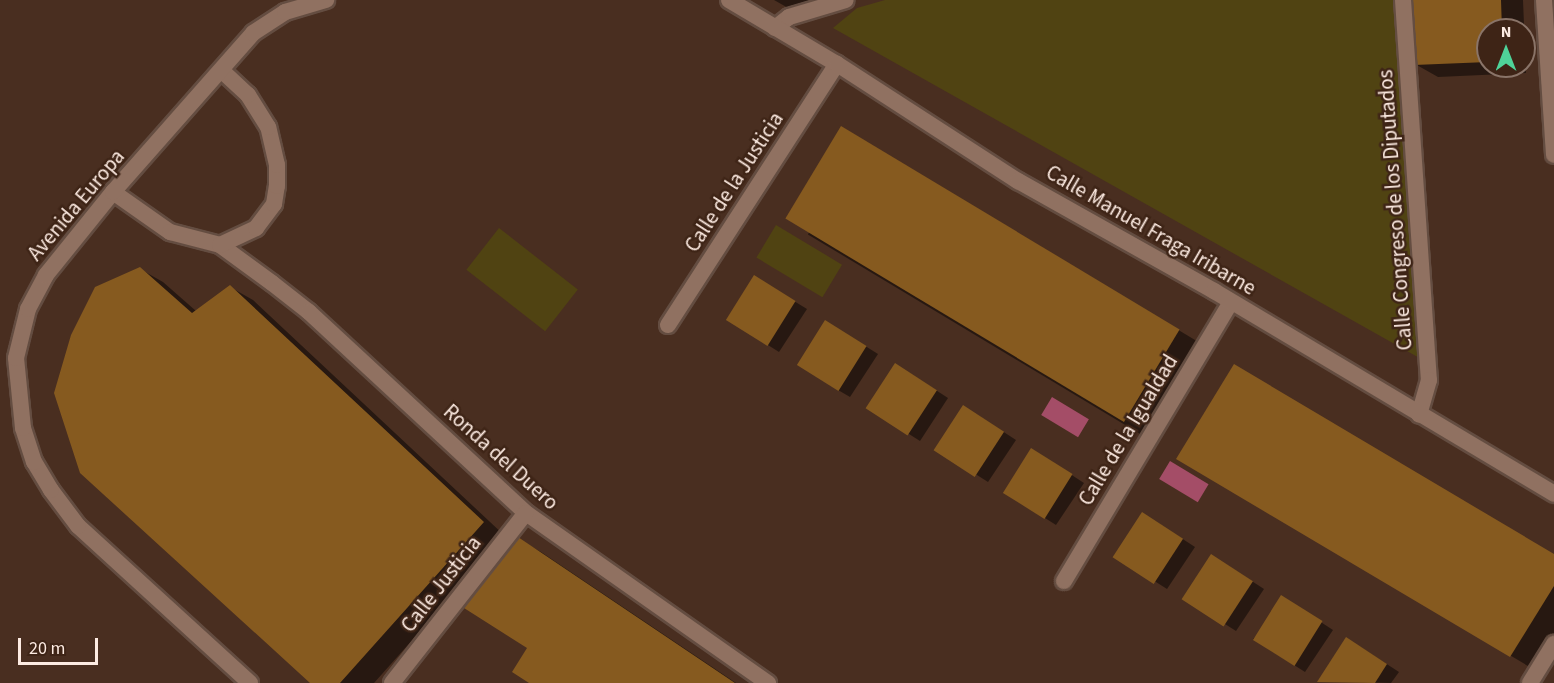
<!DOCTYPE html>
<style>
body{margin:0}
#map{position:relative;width:1554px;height:683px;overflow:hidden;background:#492e20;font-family:"Source Sans 3",sans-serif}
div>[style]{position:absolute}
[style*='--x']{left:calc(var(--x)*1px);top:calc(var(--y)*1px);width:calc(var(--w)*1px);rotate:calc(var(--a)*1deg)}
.green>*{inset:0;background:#504312;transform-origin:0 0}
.water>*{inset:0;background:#a44d67;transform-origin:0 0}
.shadow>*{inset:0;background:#0007;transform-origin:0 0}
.building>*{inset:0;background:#865a1f;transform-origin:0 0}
.roads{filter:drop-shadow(2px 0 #644d41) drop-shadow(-2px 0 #644d41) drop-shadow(0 2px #644d41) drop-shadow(0 -2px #644d41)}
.pedestrian>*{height:16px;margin:-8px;padding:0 8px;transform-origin:8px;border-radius:8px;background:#907161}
.minor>*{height:16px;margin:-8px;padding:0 8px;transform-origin:8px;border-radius:8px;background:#907161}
span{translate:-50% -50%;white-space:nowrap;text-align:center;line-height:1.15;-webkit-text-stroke:5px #3e2416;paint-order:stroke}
.street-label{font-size:21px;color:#fdebe2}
.north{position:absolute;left:1476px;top:18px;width:60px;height:60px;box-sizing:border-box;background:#3e2416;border:2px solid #8a7468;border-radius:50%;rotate:0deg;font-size:16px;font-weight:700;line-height:24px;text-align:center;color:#fdebe2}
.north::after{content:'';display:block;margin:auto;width:21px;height:27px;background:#4fd399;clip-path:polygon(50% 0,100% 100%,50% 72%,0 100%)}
.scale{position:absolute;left:18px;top:638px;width:80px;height:27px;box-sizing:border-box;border:3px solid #fdebe2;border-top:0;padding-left:8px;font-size:18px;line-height:21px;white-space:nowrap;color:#fdebe2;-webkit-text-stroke:4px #3e2416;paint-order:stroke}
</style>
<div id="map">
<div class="green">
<i style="clip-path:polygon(885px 0,1397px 0,1423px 360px,833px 28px,857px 8px)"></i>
<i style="left:776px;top:225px;width:77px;height:38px;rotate:31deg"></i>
<i style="left:499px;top:228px;width:100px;height:53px;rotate:38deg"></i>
</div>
<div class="water">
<i style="left:1052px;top:397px;width:43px;height:21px;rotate:31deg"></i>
<i style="left:1170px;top:461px;width:45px;height:21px;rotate:31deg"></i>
</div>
<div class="shadow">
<i style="clip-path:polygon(774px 0,845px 0,797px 13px)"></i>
<i style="clip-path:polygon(evenodd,1411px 0,1523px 0,1526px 73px,1438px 77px,1415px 64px,1411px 0,1488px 30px,1524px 30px,1524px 66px,1488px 66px,1488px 30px)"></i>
<i style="left:864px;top:141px;width:393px;height:109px;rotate:31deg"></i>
<i style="clip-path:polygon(140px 269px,163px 282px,196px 311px,230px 287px,253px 300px,505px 536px,374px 683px,312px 683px)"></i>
<i style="clip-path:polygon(766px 284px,807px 309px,779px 352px,727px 319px)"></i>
<i style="clip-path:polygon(838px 329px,878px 354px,850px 397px,838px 390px)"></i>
<i style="clip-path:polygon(908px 372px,948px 398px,920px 441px,868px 408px)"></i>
<i style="clip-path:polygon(976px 414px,1016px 440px,988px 482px,936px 449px)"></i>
<i style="clip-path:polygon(1044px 457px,1084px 483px,1056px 525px,1004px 492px)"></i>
<i style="clip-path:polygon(1178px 458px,1554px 556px,1554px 636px,1533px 669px)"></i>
<i style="clip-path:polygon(1155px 521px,1195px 547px,1167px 589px,1115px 556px)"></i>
<i style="clip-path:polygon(518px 539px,541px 552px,736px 683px,532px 683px)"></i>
<i style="clip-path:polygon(1224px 563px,1264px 589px,1236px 631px,1184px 598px)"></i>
<i style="clip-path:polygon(1293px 604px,1333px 630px,1305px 672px,1253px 639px)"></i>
<i style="clip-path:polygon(1359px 646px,1399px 672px,1391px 683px,1319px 681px)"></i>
</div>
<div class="building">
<i style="clip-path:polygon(1410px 0,1501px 0,1502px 30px,1488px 30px,1488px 62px,1414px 65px)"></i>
<i style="left:841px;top:126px;width:395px;height:108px;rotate:31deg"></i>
<i style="clip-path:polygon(140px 267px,192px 313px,230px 285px,484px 522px,340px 683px,310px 683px,80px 473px,54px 393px,71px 335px,95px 287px)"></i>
<i style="left:754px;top:275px;width:49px;height:53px;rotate:32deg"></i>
<i style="left:825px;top:320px;width:49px;height:53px;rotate:32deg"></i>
<i style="left:895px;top:363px;width:50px;height:54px;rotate:33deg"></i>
<i style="clip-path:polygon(1234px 364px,1554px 554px,1554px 586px,1510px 657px,1176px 459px)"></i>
<i style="left:963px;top:405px;width:49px;height:54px;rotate:33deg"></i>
<i style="left:1031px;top:448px;width:49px;height:53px;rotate:32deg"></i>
<i style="left:1142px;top:512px;width:49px;height:54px;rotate:33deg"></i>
<i style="clip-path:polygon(518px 537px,735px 683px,529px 683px,512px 672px,527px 648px,464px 608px)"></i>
<i style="left:1211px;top:554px;width:50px;height:54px;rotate:33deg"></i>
<i style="left:1281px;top:595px;width:49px;height:53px;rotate:32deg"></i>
<i style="clip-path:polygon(1346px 637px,1387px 664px,1375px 683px,1317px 682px)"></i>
</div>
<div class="roads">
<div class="pedestrian">
<i style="--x:1403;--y:0;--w:381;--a:86.1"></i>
<i style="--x:1429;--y:380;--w:36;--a:106"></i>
<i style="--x:775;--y:28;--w:18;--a:-38"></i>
<i style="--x:789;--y:17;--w:59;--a:-16.6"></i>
<i style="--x:668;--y:325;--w:311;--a:-57.1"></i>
<i style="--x:1064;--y:581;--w:325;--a:-59.1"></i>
<i style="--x:1530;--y:683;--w:46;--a:-58.4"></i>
</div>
<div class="minor">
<i style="--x:729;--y:0;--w:126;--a:30.7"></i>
<i style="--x:837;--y:64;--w:216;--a:32.9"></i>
<i style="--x:1018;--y:181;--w:225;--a:29.3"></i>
<i style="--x:1214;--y:291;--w:396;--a:30.8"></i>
<i style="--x:1544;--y:0;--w:155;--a:86.3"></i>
<i style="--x:113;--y:192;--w:70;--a:35.1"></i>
<i style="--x:170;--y:232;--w:52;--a:14.6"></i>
<i style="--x:220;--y:245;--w:64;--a:36.2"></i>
<i style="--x:272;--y:283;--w:47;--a:38.1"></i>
<i style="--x:309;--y:312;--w:296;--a:42.8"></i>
<i style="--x:526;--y:513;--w:296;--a:35.1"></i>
<i style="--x:220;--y:245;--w:40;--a:-25"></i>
<i style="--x:256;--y:228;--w:30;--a:-53"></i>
<i style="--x:274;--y:204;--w:18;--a:-81"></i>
<i style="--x:277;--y:186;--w:21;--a:-90"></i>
<i style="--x:277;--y:165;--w:39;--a:-103"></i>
<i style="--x:268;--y:127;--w:38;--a:-122"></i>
<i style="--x:248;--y:95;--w:34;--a:-137"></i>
<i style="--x:250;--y:683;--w:233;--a:-137.6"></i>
<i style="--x:78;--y:526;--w:45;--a:-126.9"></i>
<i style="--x:51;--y:490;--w:33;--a:-121"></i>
<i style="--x:34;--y:462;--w:36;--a:-108"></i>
<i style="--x:23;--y:428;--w:70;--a:-95.7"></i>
<i style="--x:16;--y:358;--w:50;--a:-76.2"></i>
<i style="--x:28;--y:309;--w:38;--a:-62"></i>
<i style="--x:46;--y:275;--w:107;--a:-51.1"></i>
<i style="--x:113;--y:192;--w:212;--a:-48.6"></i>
<i style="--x:253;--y:33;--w:38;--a:-33"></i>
<i style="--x:285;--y:12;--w:43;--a:-16.3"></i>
<i style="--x:392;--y:683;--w:216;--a:-51.8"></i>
</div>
</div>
<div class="street-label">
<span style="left:734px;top:182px;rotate:-57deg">Calle de la Justicia</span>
<span style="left:76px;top:205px;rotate:-50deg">Avenida Europa</span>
<span style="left:1395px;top:210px;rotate:-94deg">Calle Congreso de los Diputados</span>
<span style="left:1151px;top:230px;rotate:30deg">Calle Manuel Fraga Iribarne</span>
<span style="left:1128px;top:430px;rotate:-59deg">Calle de la Igualdad</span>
<span style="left:501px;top:457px;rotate:42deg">Ronda del Duero</span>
<span style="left:441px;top:584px;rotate:-52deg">Calle Justicia</span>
</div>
<div class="north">N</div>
<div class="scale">20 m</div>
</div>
